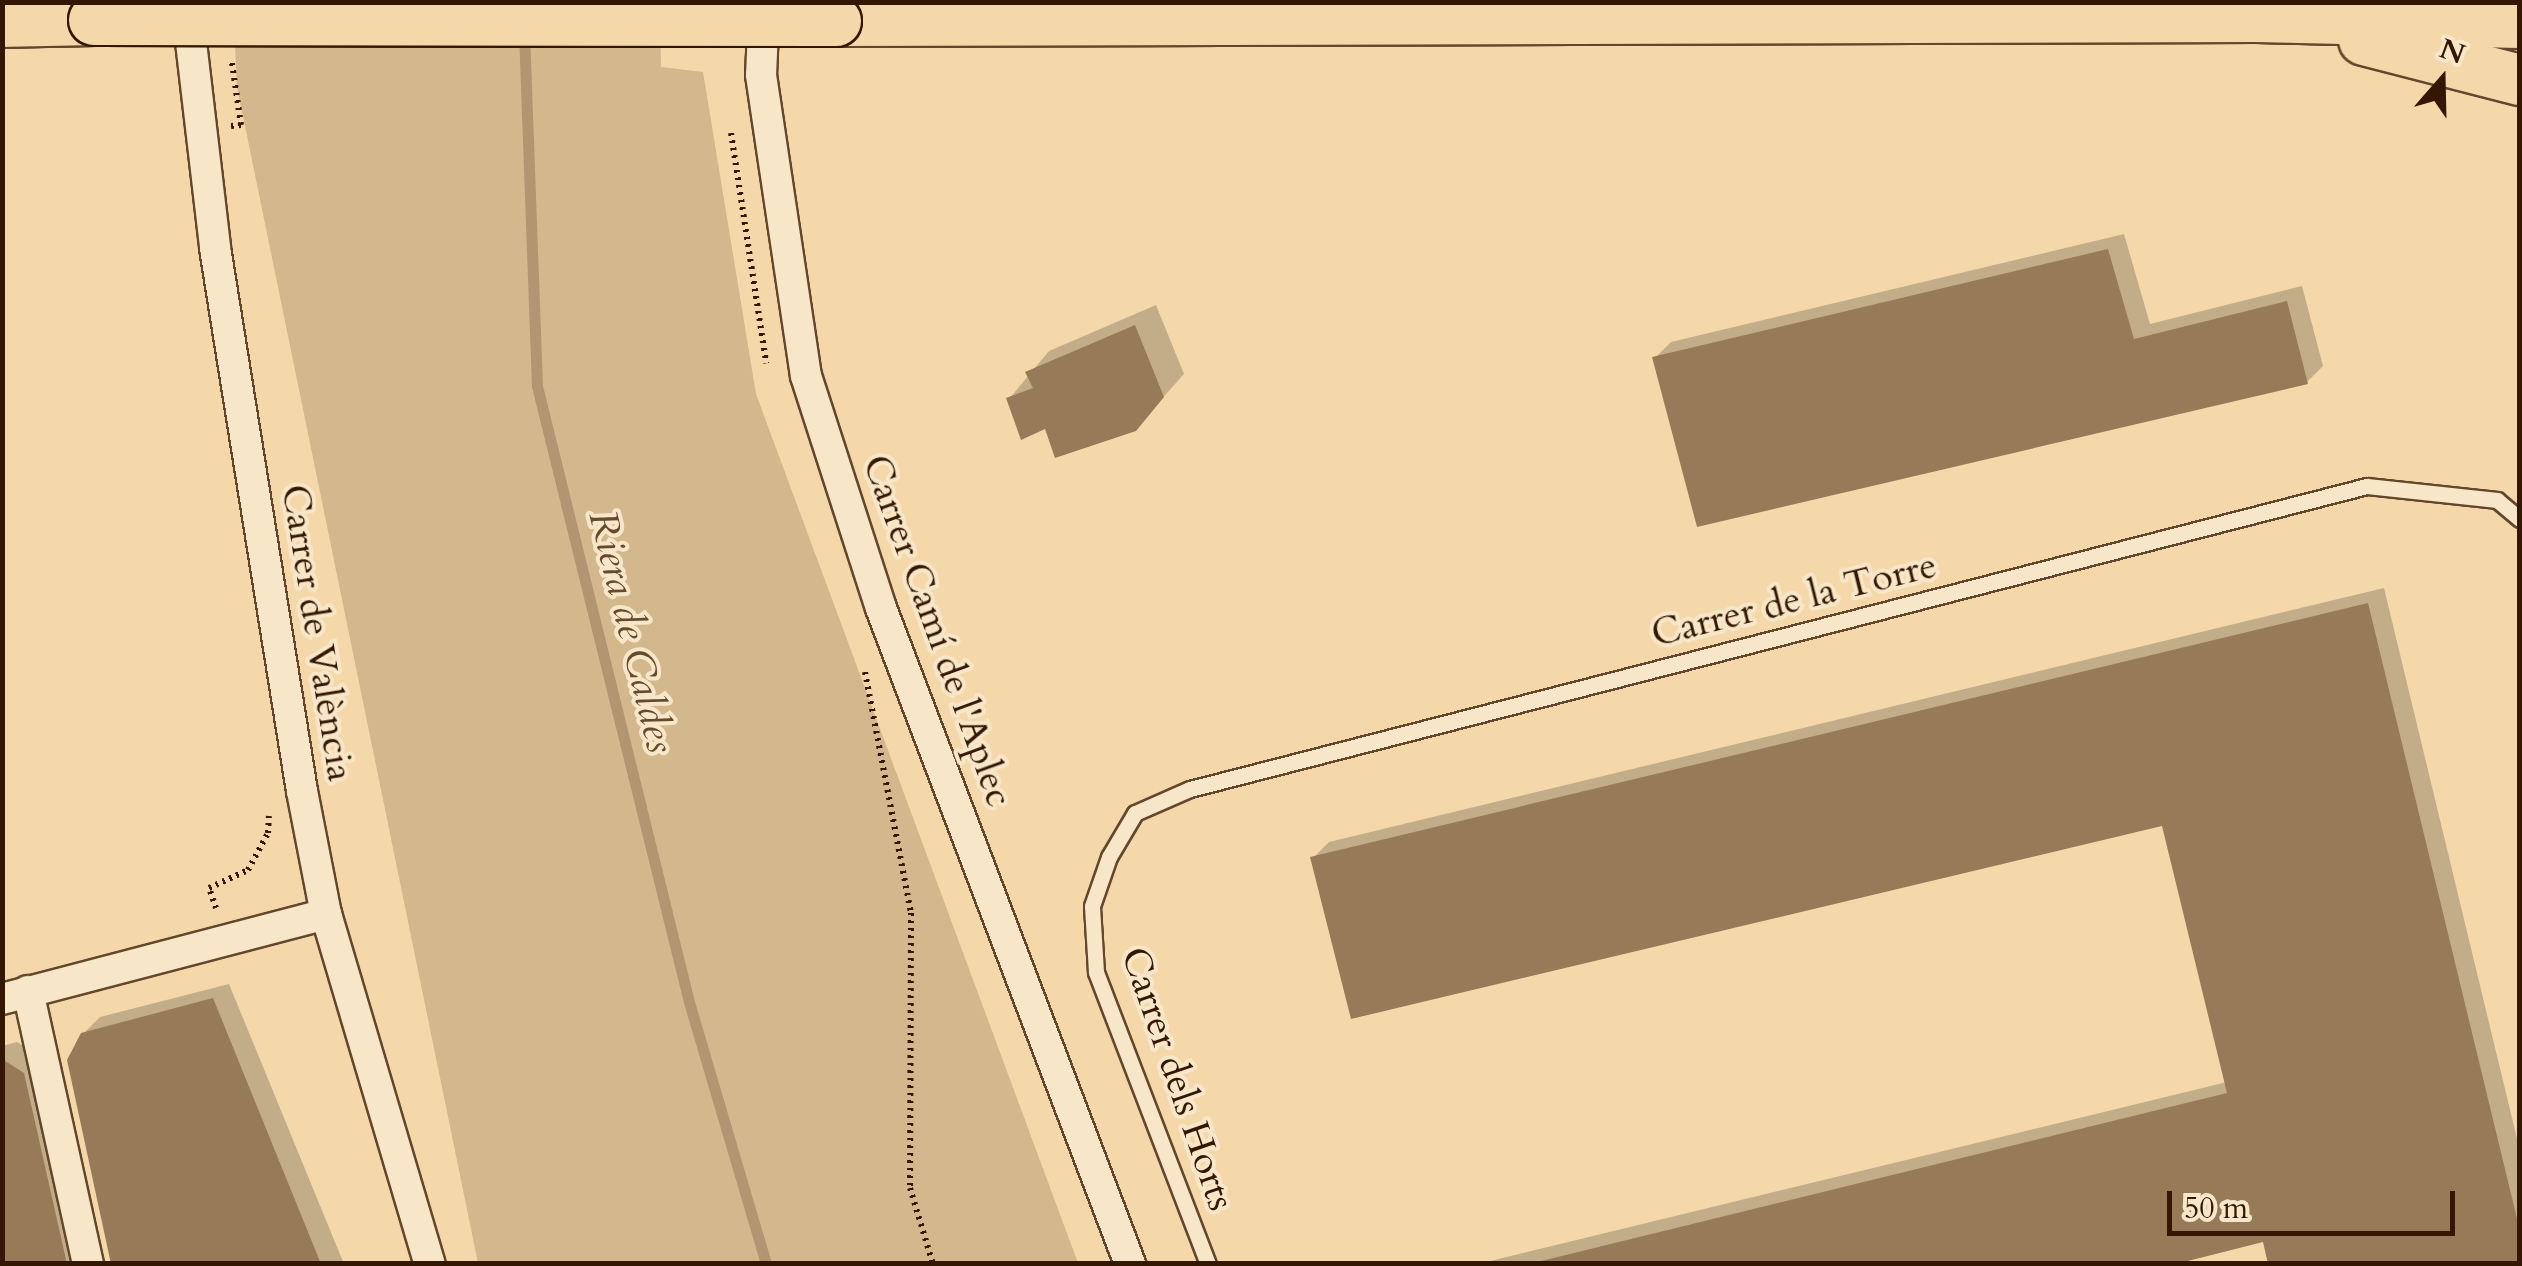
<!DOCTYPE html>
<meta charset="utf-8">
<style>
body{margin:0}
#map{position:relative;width:2522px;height:1266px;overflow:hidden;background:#f4d8aa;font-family:Cardo,serif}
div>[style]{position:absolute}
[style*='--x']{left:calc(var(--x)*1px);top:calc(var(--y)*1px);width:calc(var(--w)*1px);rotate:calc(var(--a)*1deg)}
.green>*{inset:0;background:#d3b78d}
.shadow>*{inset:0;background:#0003}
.stream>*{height:11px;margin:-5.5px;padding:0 5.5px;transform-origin:5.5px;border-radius:5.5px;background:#b29671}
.building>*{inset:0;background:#977b59}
.path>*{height:6px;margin-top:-3px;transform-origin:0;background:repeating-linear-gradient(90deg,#331702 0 2.5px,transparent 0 7.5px)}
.roads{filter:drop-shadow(2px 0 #63472c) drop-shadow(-2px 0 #63472c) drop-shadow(0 2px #63472c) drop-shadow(0 -2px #63472c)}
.service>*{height:15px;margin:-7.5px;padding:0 7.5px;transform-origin:7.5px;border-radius:7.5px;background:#f8e6c8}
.minor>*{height:30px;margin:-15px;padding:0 15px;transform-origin:15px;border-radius:15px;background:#f8e6c8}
.trunk>*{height:50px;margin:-25px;padding:0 25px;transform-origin:25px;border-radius:25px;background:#f4d8aa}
.bridges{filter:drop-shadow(2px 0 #331702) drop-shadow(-2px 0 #331702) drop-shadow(0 2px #331702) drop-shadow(0 -2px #331702)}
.trunk-bridge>*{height:50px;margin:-25px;padding:0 25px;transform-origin:25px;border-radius:25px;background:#f4d8aa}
span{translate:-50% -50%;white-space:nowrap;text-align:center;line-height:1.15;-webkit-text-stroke:8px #f8e6c8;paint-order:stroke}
.street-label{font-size:38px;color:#331702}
.water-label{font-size:40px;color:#664a2e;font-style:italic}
.frame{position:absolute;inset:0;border:5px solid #331702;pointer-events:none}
.north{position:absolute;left:2392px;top:30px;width:100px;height:100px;-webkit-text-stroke:8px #f8e6c8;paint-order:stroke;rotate:20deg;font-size:28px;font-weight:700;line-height:40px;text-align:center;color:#331702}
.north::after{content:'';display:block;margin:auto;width:35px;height:45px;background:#331702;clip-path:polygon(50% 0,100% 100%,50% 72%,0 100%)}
.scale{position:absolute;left:2167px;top:1191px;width:288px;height:45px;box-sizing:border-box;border:5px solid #331702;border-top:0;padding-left:12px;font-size:30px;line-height:35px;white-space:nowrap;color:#331702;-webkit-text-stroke:8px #f8e6c8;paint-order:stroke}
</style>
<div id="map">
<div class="green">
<i style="clip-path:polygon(233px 3px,660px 3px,661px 67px,703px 72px,756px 394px,1078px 1263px,478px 1263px,237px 87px)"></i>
</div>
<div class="shadow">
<i style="clip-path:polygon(2124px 234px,2150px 324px,2302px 286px,2323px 366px,2307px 382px,1655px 358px,1671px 342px)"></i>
<i style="clip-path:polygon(1156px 305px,1184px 374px,1135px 429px,1047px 426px,1009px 399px,1049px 351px)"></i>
<i style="clip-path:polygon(2384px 588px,2520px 1151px,2520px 1264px,2265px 1239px,2165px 1264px,1478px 1264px,2227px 1082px,2164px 823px,1313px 858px,1329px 842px)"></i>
<i style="clip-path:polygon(229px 984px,344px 1264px,114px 1264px,83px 1034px,100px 1017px)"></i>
<i style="clip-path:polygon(17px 1042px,39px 1056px,86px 1264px,2px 1264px,2px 1046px)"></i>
</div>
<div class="stream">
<i style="--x:524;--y:32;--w:354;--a:87.9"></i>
<i style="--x:537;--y:386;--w:634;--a:76.14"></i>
<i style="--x:689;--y:1002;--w:273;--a:73.6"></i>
</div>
<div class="building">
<i style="clip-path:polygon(2108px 249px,2134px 339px,2287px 301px,2308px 384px,1697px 527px,1652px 357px)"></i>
<i style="clip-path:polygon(1135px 325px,1164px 397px,1136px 431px,1055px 458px,1045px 429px,1021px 440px,1006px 398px,1033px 388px,1025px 372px)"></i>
<i style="clip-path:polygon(2368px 603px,2520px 1231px,2520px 1264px,2268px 1264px,2263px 1242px,2176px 1264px,1529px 1264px,2227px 1093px,2162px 826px,1351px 1019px,1310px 857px)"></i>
<i style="clip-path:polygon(213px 998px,321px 1264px,111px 1264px,67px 1060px,81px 1033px)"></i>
<i style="clip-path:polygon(2px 1059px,24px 1073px,67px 1264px,2px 1264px)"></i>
</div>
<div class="path">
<i style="--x:231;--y:126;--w:10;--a:-6"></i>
<i style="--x:241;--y:125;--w:63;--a:-98.3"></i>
<i style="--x:731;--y:133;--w:233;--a:81.3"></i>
<i style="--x:865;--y:672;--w:245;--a:79.2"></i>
<i style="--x:911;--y:913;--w:275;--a:90.2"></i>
<i style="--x:910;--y:1188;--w:79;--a:73.2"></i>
<i style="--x:216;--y:908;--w:21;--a:-109"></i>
<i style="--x:209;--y:888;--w:43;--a:-24.8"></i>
<i style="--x:248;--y:870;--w:42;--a:-61.6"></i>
<i style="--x:268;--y:833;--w:17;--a:-87"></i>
</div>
<div class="roads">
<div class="service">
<i style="--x:1208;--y:1264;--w:313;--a:-111"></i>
<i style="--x:1096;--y:972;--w:66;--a:-93.5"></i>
<i style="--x:1092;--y:906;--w:52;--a:-70.9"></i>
<i style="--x:1109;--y:857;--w:51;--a:-59.4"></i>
<i style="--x:1135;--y:813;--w:60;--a:-23.6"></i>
<i style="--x:1190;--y:789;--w:1215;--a:-14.44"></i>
<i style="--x:2367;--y:486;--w:131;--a:6.1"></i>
<i style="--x:2497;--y:500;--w:30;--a:40"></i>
</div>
<div class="minor">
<i style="--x:764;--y:7;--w:68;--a:92.5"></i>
<i style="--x:761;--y:75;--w:304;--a:81.5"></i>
<i style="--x:806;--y:376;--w:244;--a:72.1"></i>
<i style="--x:881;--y:608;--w:702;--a:69.21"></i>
<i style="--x:187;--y:8;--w:242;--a:83.3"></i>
<i style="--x:215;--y:248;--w:550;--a:80.9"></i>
<i style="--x:302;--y:791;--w:125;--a:79"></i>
<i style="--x:326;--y:914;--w:365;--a:73.5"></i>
<i style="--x:28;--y:991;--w:280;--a:77.6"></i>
<i style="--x:2;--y:999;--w:335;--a:-14.7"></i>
</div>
<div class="trunk">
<i style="--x:836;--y:21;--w:1420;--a:-0.16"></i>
<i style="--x:2256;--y:17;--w:264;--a:1.3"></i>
<i style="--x:2;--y:22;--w:92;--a:-1.2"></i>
<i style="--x:2364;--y:40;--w:161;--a:14.4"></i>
</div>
</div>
<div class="bridges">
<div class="trunk-bridge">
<i style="--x:94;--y:20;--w:742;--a:0.08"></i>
</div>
</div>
<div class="street-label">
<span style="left:1794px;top:600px;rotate:-14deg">Carrer de la Torre</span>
<span style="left:937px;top:631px;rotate:70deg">Carrer Camí de l'Aplec</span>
<span style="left:317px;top:633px;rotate:81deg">Carrer de València</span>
<span style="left:1177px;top:1079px;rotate:71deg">Carrer dels Horts</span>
</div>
<div class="water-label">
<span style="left:631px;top:632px;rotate:76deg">Riera de Caldes</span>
</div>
<div class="frame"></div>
<div class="north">N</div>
<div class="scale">50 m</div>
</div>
